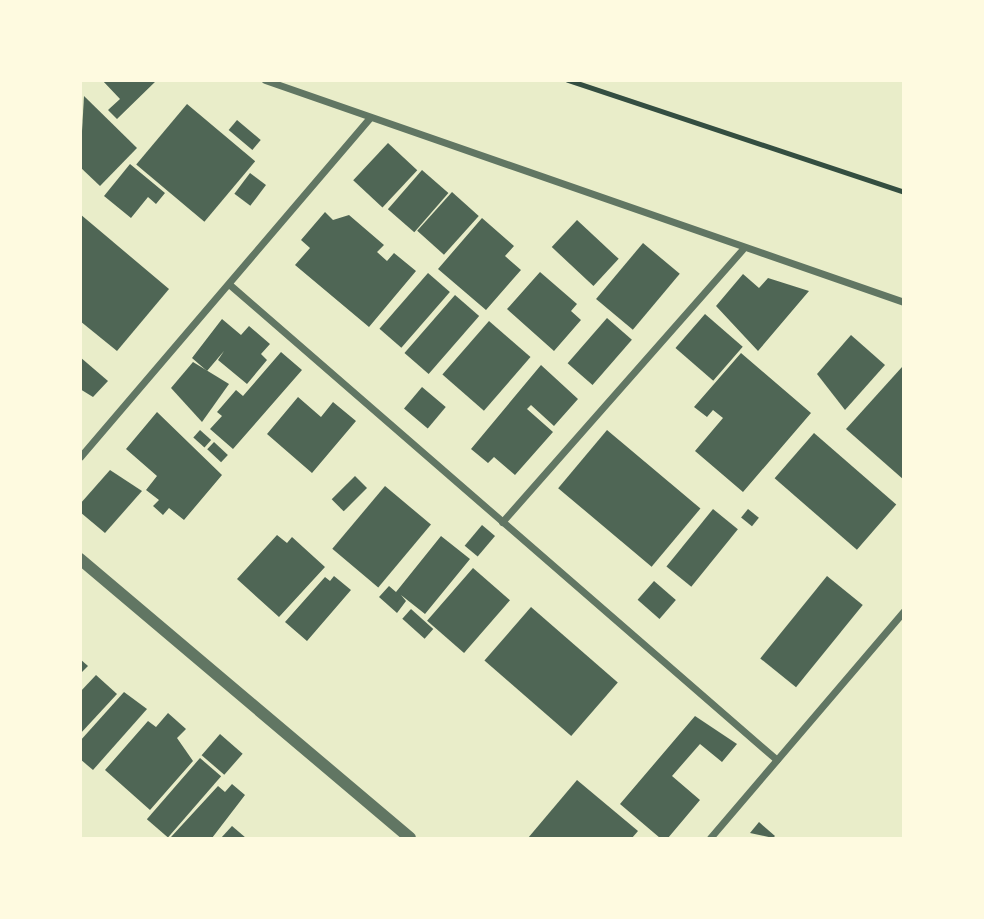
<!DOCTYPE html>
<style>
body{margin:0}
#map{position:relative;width:984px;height:919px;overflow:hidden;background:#e9edc9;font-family:Cabin,sans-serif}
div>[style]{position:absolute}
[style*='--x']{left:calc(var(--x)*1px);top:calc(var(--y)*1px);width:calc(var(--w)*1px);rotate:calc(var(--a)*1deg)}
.building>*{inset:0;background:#4f6655;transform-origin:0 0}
.path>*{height:4.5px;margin:-2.25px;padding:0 2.25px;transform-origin:2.25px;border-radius:2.25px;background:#344e41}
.minor>*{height:7px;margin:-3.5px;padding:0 3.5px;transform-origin:3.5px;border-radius:3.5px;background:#617663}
.tertiary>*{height:12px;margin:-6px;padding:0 6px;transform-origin:6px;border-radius:6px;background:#617663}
span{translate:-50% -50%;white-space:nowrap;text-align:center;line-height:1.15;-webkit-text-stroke:5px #fefae0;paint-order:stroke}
.frame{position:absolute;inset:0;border:82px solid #fefae0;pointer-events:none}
</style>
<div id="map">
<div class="building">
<i style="clip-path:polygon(102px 80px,157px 80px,117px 119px,108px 110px,120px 99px)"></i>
<i style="clip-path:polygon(84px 96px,137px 148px,100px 186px,80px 167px)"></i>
<i style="left:187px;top:104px;width:89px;height:79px;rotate:40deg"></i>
<i style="left:237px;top:120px;width:31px;height:13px;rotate:40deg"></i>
<i style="left:388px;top:143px;width:40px;height:51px;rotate:43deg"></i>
<i style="clip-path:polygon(130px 164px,165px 193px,156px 204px,148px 197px,131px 218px,104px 196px)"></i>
<i style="left:422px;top:170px;width:35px;height:52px;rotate:41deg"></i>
<i style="left:250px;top:173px;width:20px;height:26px;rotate:37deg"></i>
<i style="left:452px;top:192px;width:36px;height:52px;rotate:42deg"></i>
<i style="clip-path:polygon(325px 212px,333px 220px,349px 215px,384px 245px,377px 252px,387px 261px,394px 253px,416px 271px,369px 327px,295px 265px,310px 248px,301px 240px)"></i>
<i style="clip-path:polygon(80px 214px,169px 289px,117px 351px,80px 321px)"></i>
<i style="clip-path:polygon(482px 218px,514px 246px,505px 256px,521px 270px,486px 310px,438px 269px)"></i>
<i style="left:577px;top:220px;width:57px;height:37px;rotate:43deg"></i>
<i style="left:643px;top:243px;width:48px;height:73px;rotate:40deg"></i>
<i style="clip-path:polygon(540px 272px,577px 304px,571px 311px,581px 320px,554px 351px,507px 309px)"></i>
<i style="left:428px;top:273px;width:29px;height:74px;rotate:41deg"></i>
<i style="clip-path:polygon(743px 274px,759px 288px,768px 278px,809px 291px,758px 351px,716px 306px)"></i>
<i style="left:455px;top:295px;width:32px;height:77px;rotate:41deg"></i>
<i style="left:705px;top:314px;width:50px;height:45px;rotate:41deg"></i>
<i style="left:607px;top:318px;width:33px;height:60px;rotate:41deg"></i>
<i style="clip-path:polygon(222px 319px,241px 335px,249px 326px,270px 344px,261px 354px,267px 360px,247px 384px,218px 360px,224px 351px,207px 371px,192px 358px)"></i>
<i style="left:489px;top:321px;width:55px;height:71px;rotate:41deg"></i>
<i style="clip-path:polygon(851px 335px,885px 365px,845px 410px,817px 374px)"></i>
<i style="clip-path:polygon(281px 352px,302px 370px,233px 449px,210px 429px,222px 416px,217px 412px,236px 390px,243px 396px)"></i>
<i style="clip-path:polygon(741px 353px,811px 413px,743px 492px,695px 451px,723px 418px,713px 410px,707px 417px,694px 407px)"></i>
<i style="clip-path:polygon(80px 357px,108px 381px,93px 397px,80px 389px)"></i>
<i style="clip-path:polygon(193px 362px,229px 384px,202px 422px,171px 388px)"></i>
<i style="clip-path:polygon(541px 365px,578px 399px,554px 426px,531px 405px,527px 409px,553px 432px,515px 475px,494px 457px,488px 463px,471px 449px)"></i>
<i style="clip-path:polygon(902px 367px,904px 368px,904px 480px,846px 429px)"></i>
<i style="left:422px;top:387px;width:31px;height:28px;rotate:40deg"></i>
<i style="clip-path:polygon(298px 397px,321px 417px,333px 402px,356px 421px,312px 473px,267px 434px)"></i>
<i style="clip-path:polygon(157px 412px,222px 475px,184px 520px,169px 508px,163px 515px,153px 506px,159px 500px,146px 490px,157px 476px,126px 449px)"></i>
<i style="left:200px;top:430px;width:15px;height:10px;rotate:42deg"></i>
<i style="left:607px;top:430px;width:122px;height:76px;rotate:40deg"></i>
<i style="left:814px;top:433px;width:109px;height:60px;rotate:41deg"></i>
<i style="left:214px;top:442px;width:19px;height:10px;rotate:43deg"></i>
<i style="clip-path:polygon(110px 470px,142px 491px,105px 533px,80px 512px,80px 504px)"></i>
<i style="left:355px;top:476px;width:17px;height:33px;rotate:45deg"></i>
<i style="left:385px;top:486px;width:60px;height:82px;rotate:40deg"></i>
<i style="left:713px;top:509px;width:32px;height:74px;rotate:39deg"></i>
<i style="left:748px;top:509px;width:14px;height:11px;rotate:39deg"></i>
<i style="left:482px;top:525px;width:17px;height:27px;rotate:40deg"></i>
<i style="clip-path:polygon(277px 535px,287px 543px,292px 537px,325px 567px,279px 617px,237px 579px)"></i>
<i style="clip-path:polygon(441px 536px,470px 559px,425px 614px,401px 595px,406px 601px,397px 613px,379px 597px,389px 586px,396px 592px)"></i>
<i style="left:473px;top:568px;width:49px;height:70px;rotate:41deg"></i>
<i style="clip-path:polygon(334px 576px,351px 590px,307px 641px,285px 622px,325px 577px,330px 581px)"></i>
<i style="left:827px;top:576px;width:46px;height:106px;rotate:39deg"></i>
<i style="left:654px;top:581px;width:29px;height:25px;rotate:41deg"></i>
<i style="left:531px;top:607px;width:115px;height:71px;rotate:41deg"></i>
<i style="left:411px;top:609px;width:30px;height:13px;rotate:42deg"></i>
<i style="clip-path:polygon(80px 659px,88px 666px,80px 674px)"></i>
<i style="clip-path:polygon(96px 675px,117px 694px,80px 734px,80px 692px)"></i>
<i style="clip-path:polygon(124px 692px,147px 709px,93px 770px,80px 759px,80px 741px)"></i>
<i style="clip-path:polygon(168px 713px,186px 729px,177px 738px,193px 761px,150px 810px,105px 770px,148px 721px,156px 727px)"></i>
<i style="clip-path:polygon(695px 716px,737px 744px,722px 762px,700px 744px,672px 776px,700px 800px,668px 838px,660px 838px,620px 804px)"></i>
<i style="left:220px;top:734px;width:30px;height:28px;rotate:41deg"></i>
<i style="left:200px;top:758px;width:28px;height:81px;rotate:41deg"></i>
<i style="clip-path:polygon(577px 780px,638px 831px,632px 838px,528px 838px)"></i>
<i style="clip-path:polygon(232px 784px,245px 795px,212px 838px,171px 837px,218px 786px,225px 792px)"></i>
<i style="clip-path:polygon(759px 822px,775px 836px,773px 838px,750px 833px)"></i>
<i style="clip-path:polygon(232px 826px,246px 838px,221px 838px)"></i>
</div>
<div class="path">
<i style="--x:568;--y:80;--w:354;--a:18.4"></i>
</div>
<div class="minor">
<i style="--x:265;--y:80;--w:676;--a:19.16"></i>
<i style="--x:230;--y:285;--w:724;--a:40.97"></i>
<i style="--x:80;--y:457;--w:445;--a:-49.5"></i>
<i style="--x:502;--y:522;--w:363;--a:-48.6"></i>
<i style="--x:710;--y:838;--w:299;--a:-49.5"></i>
</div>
<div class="tertiary">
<i style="--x:80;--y:559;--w:432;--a:40.2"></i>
</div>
<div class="frame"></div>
</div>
